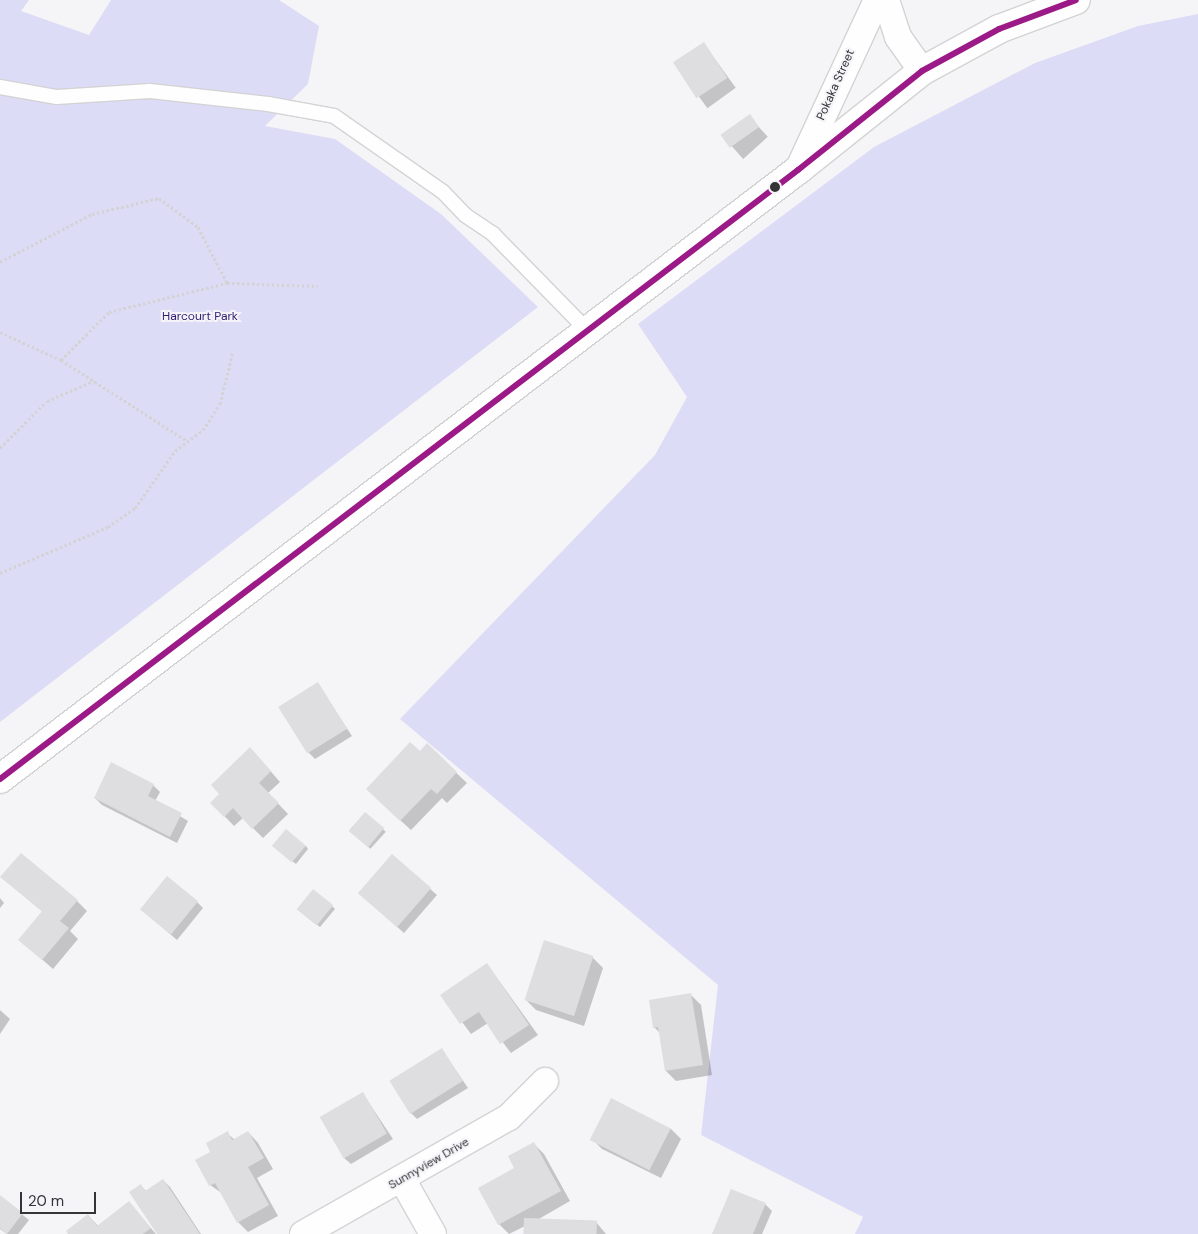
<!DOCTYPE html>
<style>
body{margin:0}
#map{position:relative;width:1198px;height:1234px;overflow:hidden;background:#f5f5f8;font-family:"DM Sans",sans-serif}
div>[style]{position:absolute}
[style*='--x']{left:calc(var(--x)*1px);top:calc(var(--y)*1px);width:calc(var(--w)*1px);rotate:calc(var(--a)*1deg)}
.green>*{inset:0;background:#dddcf6}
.shadow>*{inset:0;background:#0003;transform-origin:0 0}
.building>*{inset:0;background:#dedee1;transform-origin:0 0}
.path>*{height:3px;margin-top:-1.5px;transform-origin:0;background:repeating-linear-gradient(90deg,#d3d3d4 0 2.5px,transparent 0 5px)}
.roads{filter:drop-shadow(1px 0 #d3d3d5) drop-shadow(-1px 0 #d3d3d5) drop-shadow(0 1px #d3d3d5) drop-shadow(0 -1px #d3d3d5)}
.lane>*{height:14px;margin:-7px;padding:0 7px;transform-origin:7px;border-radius:7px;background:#fefefe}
.street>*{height:26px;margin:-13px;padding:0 13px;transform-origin:13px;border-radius:13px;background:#fefefe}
.secondary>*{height:28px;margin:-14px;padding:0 14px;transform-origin:14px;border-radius:14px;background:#fefefe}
.bus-1>*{height:6px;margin:-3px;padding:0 3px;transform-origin:3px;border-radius:3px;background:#9c1a87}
.dots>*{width:14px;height:14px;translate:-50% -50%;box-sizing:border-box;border:2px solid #f4f4f9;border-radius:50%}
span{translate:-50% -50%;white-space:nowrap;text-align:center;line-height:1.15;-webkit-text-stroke:4px #f4f4f9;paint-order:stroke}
.street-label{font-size:12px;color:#343436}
.park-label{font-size:12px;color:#301b6f}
.scale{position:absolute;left:20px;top:1192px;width:76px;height:22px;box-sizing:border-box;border:2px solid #343436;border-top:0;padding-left:6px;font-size:15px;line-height:18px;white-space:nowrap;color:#343436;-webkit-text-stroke:4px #f4f4f9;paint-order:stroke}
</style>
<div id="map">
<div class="green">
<i style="clip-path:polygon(0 0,29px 0,21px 11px,89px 35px,111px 0,279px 0,319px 26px,308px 84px,265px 126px,335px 139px,441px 214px,538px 307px,0 722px)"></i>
<i style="clip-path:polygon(1198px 14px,1198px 1234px,855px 1234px,863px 1217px,701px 1135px,718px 985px,400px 719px,655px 455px,687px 397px,638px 324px,874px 147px,1035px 63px,1138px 26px)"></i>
</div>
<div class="shadow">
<i style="left:704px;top:44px;width:54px;height:35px;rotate:54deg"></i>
<i style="left:749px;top:116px;width:28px;height:33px;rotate:48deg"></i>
<i style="clip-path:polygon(317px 683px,352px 736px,315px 759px,309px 753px)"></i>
<i style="clip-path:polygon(427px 745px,467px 783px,447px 803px,442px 798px,411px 830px,377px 799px)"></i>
<i style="clip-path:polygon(260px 759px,280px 782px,268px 793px,288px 814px,263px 838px,243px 818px,234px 826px,212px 803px)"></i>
<i style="clip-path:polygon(153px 785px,160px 792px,155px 801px,188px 821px,177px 843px,102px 805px,95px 798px)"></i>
<i style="left:365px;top:813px;width:28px;height:23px;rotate:42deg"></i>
<i style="clip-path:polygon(306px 846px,308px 849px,296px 864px,277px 849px)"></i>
<i style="clip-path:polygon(392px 855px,437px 895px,404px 933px,366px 899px)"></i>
<i style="clip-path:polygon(1px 877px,77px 901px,87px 911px,70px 931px,78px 939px,53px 969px,20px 940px,43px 912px)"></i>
<i style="clip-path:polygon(0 898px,4px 903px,0 908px)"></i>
<i style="clip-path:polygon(197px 902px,203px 908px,177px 940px,148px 915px)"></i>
<i style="clip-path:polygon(332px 906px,335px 909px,320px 927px,301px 912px)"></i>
<i style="clip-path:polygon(545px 942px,593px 958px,603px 968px,584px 1026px,536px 1010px,526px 1000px)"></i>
<i style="clip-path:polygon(487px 964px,538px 1035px,511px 1053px,488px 1023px,471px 1034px,442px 995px)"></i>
<i style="clip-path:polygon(691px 995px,701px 1005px,712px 1075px,676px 1081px,666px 1071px,660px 1033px,654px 1027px)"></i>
<i style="clip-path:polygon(0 1010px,10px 1019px,0 1034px)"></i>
<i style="clip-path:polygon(442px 1050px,468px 1088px,417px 1119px,410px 1112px)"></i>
<i style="clip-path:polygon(363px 1094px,393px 1139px,351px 1164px,344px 1158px)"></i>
<i style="clip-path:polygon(611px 1100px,671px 1129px,681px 1139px,661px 1178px,602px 1149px,592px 1139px)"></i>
<i style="clip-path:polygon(248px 1132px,258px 1143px,273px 1169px,257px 1178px,278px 1216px,248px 1232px,238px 1222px,223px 1194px,210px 1185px,212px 1152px,227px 1133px,235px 1140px)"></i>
<i style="clip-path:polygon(534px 1144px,544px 1154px,570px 1201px,537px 1220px,596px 1222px,606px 1234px,525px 1234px,525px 1226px,509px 1234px,499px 1224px,480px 1188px,516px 1169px)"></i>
<i style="clip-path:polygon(163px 1180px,170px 1187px,201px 1234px,158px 1234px,141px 1186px,146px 1191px)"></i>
<i style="clip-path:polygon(0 1197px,29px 1220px,18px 1234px,7px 1234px,0 1229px)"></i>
<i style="clip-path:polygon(129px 1203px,156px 1234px,70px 1234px,88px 1215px,99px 1227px)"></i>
<i style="clip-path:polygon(765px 1204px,772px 1211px,762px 1234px,713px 1234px)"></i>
</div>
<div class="building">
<i style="left:704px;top:42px;width:43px;height:37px;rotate:57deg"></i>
<i style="left:750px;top:114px;width:16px;height:36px;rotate:55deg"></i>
<i style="left:318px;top:682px;width:55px;height:47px;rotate:58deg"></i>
<i style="clip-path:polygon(410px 742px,420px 751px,427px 743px,457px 772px,437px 794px,431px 789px,400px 821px,366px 789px)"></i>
<i style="clip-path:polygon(250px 747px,271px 771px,259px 783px,279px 803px,252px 829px,233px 808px,224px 817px,210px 803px,219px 794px,211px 785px)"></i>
<i style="clip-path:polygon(111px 762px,154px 784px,148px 796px,182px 813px,170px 837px,94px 798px)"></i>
<i style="left:365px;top:812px;width:25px;height:25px;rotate:40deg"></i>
<i style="left:286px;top:829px;width:26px;height:22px;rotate:40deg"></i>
<i style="clip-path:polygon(21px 853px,78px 900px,60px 921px,69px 928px,42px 960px,18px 940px,42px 911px,0 877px)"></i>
<i style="left:392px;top:854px;width:52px;height:52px;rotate:41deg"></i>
<i style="left:167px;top:876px;width:40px;height:43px;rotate:39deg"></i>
<i style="left:313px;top:889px;width:26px;height:26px;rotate:39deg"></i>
<i style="left:544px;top:940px;width:52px;height:63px;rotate:18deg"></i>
<i style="clip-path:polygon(487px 963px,529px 1025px,500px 1044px,479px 1012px,460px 1024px,440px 995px)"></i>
<i style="clip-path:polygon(691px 993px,703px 1065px,665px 1071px,658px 1027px,653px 1028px,649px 1000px)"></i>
<i style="left:442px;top:1048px;width:39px;height:62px;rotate:58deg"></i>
<i style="left:363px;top:1092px;width:48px;height:50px;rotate:60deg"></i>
<i style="left:611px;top:1098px;width:67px;height:47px;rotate:27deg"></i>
<i style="clip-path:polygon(228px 1131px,232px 1140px,248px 1131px,264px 1158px,248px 1167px,269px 1205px,237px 1223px,215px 1183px,209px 1186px,195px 1160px,210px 1152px,206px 1143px)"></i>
<i style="clip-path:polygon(534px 1142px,561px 1191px,498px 1225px,478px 1188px,514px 1168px,508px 1156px)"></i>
<i style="clip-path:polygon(163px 1179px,200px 1234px,157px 1234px,129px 1192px,141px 1184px,145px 1191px)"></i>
<i style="clip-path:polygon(731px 1189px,766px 1203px,753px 1234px,712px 1234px)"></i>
<i style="clip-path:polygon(0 1195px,23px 1213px,7px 1234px,0 1228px)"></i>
<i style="clip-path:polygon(129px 1201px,151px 1228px,143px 1234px,68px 1234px,66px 1231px,88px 1214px,97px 1226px)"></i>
<i style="left:524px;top:1218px;width:73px;height:16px;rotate:2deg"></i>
</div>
<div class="path">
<i style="--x:0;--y:262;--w:104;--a:-27.6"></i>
<i style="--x:92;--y:214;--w:69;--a:-13.4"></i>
<i style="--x:159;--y:198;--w:49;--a:36.6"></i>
<i style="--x:198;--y:227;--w:63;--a:62.6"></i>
<i style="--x:0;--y:332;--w:67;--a:24.7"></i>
<i style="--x:61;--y:360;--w:68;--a:-45"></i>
<i style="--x:109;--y:312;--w:122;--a:-13.8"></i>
<i style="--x:227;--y:283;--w:91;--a:1.9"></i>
<i style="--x:61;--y:360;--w:150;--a:32.7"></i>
<i style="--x:0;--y:448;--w:66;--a:-45"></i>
<i style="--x:47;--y:401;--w:51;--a:-23.1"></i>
<i style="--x:0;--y:573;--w:117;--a:-23.1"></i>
<i style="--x:108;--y:527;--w:33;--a:-35"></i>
<i style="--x:135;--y:508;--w:70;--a:-54.9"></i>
<i style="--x:175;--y:451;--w:35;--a:-37"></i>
<i style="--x:203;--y:430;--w:31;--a:-57"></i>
<i style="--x:220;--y:404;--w:55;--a:-76.2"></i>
</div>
<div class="roads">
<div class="lane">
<i style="--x:0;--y:87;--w:58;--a:10"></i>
<i style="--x:57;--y:97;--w:93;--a:-3.7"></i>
<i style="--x:150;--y:91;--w:119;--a:6.3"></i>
<i style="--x:268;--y:104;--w:67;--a:10.3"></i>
<i style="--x:334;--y:116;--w:133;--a:34.9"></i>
<i style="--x:443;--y:192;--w:32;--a:46"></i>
<i style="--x:465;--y:215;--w:34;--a:34"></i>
<i style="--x:493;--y:234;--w:134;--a:45.6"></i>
</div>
<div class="street">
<i style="--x:886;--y:0;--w:39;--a:72"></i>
<i style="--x:898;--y:37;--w:42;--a:54.8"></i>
<i style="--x:798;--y:170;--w:187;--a:-65.1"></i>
<i style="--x:402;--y:1179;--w:63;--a:60.6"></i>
<i style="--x:303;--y:1234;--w:237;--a:-29.6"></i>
<i style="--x:509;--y:1117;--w:51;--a:-45"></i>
</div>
<div class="secondary">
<i style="--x:0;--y:779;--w:1004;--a:-37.35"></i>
<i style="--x:798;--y:170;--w:159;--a:-38.6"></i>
<i style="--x:922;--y:71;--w:88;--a:-28.6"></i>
<i style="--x:999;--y:29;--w:82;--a:-20.6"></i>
</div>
</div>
<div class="bus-1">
<i style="--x:0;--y:779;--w:1004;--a:-37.35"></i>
<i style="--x:798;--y:170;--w:159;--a:-38.6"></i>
<i style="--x:922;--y:71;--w:88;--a:-28.6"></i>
<i style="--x:999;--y:29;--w:82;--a:-20.6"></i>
</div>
<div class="dots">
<i style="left:775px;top:187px;background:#343436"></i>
</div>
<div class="street-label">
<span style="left:836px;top:85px;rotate:-66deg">Pokaka Street</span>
<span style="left:429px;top:1164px;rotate:-30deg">Sunnyview Drive</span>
</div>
<div class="park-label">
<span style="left:200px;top:317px">Harcourt Park</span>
</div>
<div class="scale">20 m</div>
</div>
